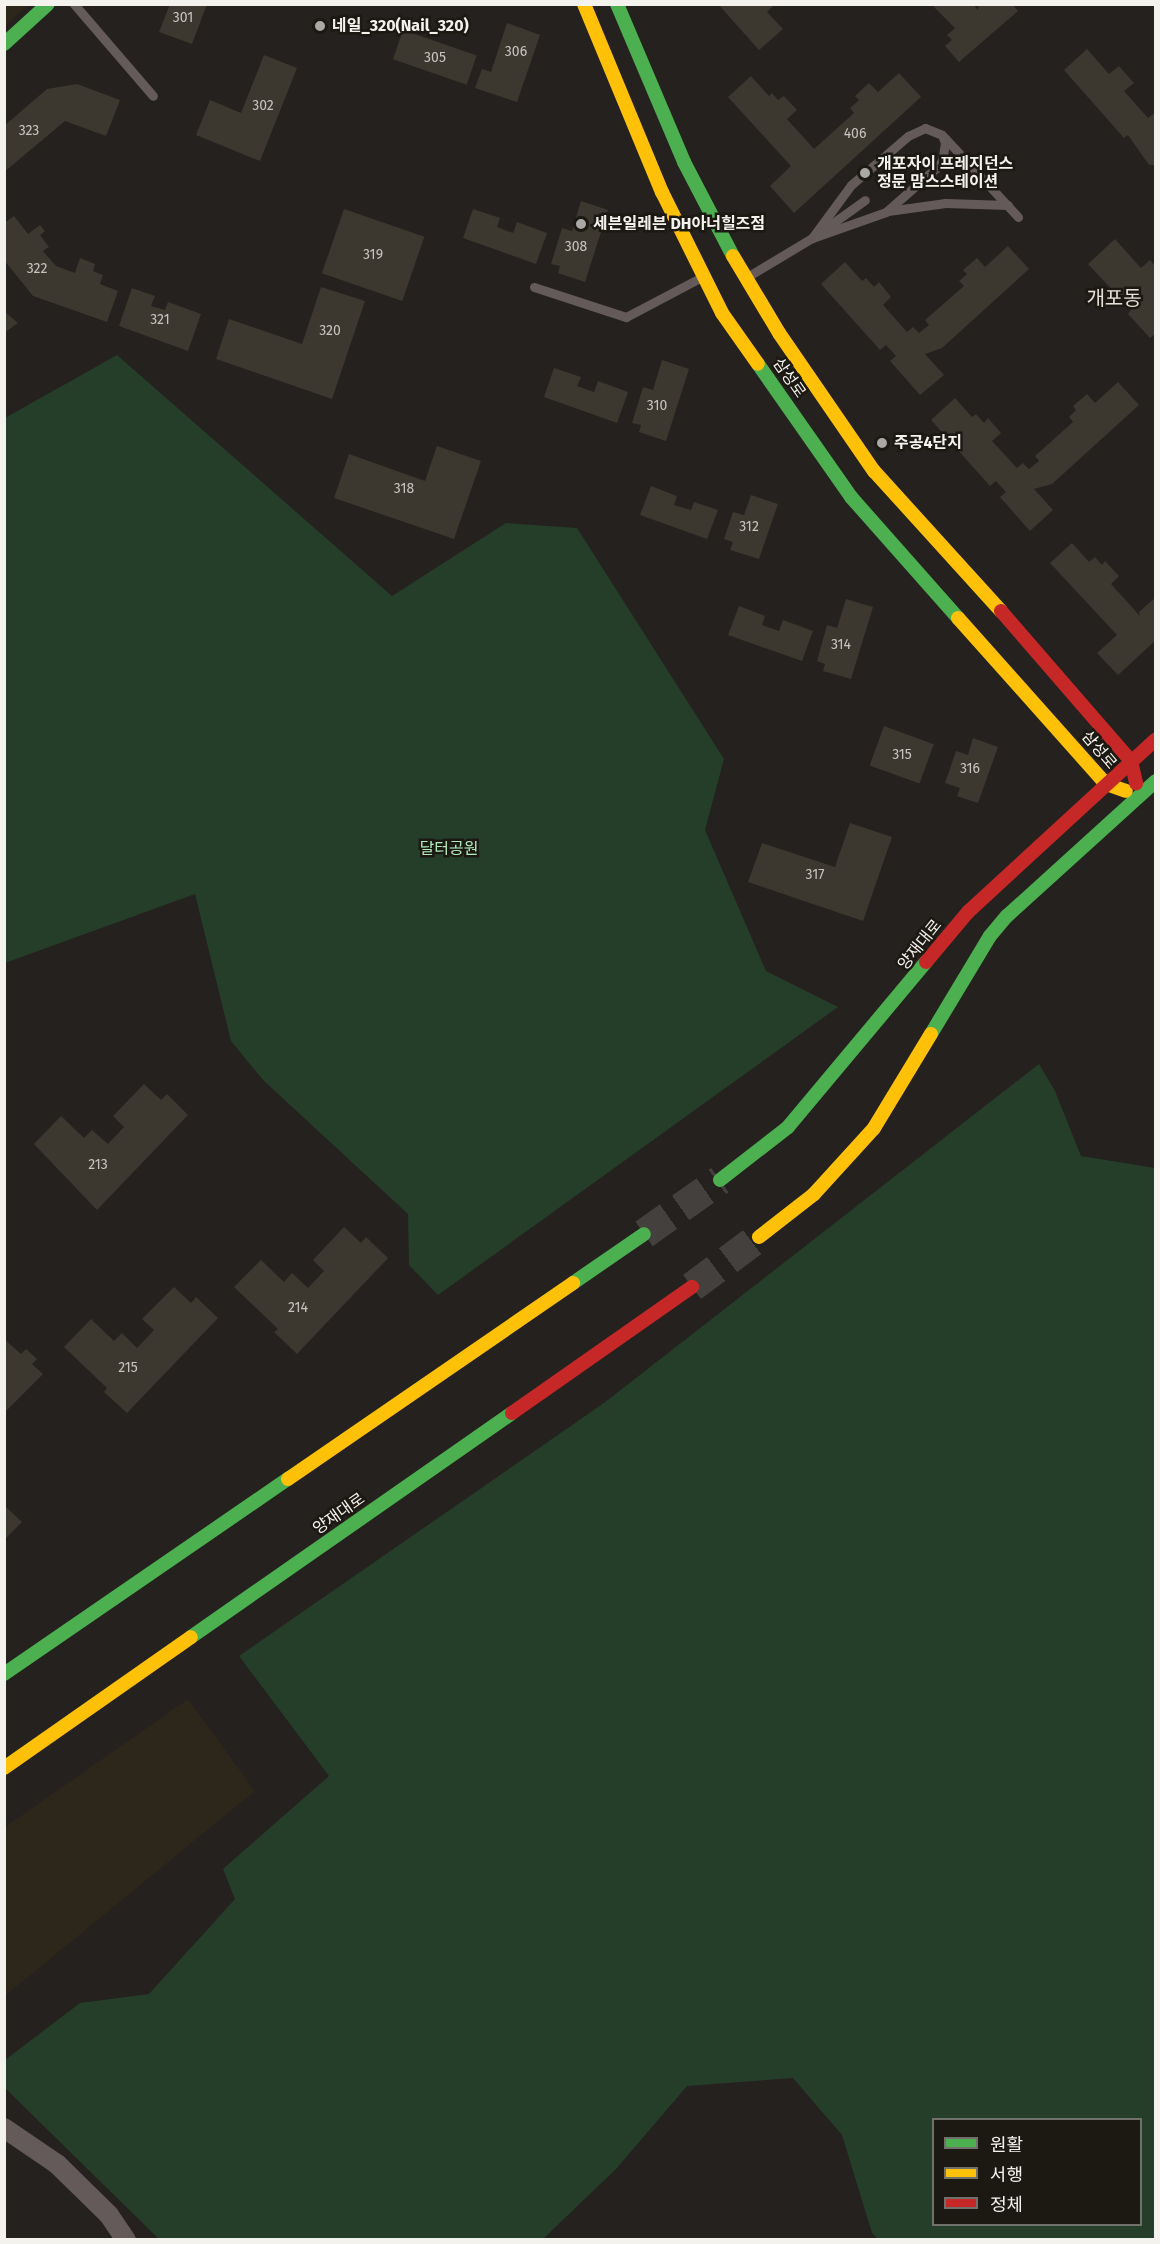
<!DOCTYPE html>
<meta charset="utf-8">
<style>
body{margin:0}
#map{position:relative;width:1160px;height:2244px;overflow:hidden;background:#24211e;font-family:"Fira Sans","Noto Sans KR",sans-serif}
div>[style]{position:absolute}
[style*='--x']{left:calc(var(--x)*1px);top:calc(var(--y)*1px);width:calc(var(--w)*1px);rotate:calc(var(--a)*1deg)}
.built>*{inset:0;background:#2c261b}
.green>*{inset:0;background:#253e2a}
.building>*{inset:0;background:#3c3830;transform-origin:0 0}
.primary-tunnel>*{height:30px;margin-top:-15px;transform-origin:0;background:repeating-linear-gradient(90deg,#43403d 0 30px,transparent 0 45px)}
.lane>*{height:9px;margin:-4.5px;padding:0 4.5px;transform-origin:4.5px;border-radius:4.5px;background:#655a5a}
.street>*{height:20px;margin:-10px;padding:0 10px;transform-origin:10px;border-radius:10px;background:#655a5a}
.fast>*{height:14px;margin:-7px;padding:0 7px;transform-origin:7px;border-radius:7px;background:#4caf50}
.slow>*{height:14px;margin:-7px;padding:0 7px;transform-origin:7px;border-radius:7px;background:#ffc107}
.jam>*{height:14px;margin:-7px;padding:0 7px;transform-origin:7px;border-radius:7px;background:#c62828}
.dots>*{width:16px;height:16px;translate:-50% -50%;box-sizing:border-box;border:3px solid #1c1913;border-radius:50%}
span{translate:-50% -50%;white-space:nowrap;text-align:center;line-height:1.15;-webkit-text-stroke:5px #1c1913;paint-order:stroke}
.number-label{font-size:14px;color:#c6c4be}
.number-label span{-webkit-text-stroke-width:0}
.poi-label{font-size:16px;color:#f4f2ed;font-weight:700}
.left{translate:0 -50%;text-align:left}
.street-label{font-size:16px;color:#f4f2ed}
.park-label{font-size:16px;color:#b0ebbd}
.quarter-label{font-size:20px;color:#e5e0d8}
.frame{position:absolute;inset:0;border:6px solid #f4f2ed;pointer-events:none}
.legend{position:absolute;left:932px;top:2118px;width:210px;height:108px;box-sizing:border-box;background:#1c1913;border:2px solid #72706a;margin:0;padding:8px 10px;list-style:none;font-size:18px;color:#f4f2ed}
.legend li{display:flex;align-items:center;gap:12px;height:30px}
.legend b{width:30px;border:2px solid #72706a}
</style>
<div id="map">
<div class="built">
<i style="clip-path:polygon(5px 5px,29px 5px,5px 26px)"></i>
<i style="clip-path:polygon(188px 1699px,255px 1791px,5px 1996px,5px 1827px)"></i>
</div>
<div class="green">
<i style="clip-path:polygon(117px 355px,392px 596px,506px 523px,577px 528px,724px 759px,705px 830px,766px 971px,838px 1007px,438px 1295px,409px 1265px,408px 1214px,263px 1080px,231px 1041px,195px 894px,5px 963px,5px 418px)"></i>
<i style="clip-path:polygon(evenodd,1039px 1064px,1055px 1091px,1081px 1156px,1155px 1168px,1155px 2239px,878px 2239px,872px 2233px,842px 2135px,793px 2078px,687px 2086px,616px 2169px,543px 2239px,159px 2239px,5px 2088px,5px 2060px,80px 2003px,149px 1994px,235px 1899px,223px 1869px,329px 1776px,239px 1656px,604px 1403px,1039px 1064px,934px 2120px,1140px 2120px,1140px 2224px,934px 2224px,934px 2120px)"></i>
</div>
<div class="building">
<i style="clip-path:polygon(170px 4px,207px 4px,192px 44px,159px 32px)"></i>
<i style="clip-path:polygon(718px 4px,775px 4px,767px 12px,783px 29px,759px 50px)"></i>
<i style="clip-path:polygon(931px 4px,973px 4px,978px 10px,979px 4px,1012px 4px,1018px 11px,959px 62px,945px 46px,952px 40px,947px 35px,955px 28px)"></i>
<i style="clip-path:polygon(507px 23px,540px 35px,517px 102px,475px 88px,482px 69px,491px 72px)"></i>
<i style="left:403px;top:30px;width:78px;height:31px;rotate:19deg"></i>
<i style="clip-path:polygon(1087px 49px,1109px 74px,1119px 66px,1134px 83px,1124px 91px,1148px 118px,1156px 112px,1156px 165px,1149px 165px,1128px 135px,1124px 138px,1064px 70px)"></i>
<i style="clip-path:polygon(264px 55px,297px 68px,260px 161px,196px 135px,210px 100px,241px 113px)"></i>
<i style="clip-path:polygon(899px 73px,921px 97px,794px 213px,770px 186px,791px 166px,728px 97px,751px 76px,769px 96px,772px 93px,778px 100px,784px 96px,797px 110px,787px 119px,814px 149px,854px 113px,850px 108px,859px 100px,855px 96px,869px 83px,878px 92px)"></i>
<i style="clip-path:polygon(77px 84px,120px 100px,106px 136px,65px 121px,4px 172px,4px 126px,47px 89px)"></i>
<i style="clip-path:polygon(581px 201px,608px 210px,585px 282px,558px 273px,560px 266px,551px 264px,562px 228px,572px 231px)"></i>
<i style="left:344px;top:209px;width:85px;height:68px;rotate:19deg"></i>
<i style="clip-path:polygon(473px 209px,500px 218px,497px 227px,513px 233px,517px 222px,547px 233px,536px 264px,463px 238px)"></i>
<i style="clip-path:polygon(14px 216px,28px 234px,40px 225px,45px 231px,40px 235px,49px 247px,43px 251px,56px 266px,75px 273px,80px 258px,95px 264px,93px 271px,103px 275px,100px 284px,118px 291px,107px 322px,33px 296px,4px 260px,4px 223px)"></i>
<i style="clip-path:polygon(1115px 239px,1141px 268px,1150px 260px,1156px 267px,1156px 333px,1150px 338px,1128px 314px,1131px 310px,1088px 264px)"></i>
<i style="clip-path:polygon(1008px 246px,1029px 269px,942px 348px,925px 354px,944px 375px,920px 395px,890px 361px,896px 356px,886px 345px,880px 350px,821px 284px,845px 262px,862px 281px,866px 278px,874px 287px,879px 282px,891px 297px,883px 305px,907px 332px,913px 327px,919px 333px,929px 325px,925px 320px,964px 286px,959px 281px,967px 274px,963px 270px,977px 258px,985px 267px)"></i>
<i style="clip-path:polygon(321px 287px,365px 301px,332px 399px,216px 359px,229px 319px,302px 344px)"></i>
<i style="clip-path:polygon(132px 288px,155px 296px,151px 306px,165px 310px,168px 302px,201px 314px,188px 351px,119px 326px)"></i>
<i style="clip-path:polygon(4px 311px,18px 323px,4px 333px)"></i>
<i style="clip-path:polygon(662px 360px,689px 369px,666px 441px,639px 432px,641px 425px,632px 423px,643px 387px,653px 390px)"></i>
<i style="clip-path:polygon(554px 368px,581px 377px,577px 386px,594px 392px,598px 381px,628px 392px,617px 423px,544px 397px)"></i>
<i style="clip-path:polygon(1118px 382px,1139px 405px,1052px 484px,1034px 489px,1053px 510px,1030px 531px,1000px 497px,1006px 492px,996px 481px,990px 486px,931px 420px,955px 398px,972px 417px,976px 414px,984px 423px,988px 418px,1001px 433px,992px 441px,1017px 468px,1023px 463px,1029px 469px,1039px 461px,1035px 456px,1073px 422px,1069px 417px,1076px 410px,1073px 406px,1087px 394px,1095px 403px)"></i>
<i style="clip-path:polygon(437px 446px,481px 461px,454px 539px,334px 498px,349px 454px,425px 481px)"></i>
<i style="clip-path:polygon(651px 486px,677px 496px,674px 505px,691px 510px,694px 502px,718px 510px,707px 539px,640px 515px)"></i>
<i style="clip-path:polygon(751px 495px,778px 504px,759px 559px,730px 550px,733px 542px,724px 539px,733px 512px,744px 515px)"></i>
<i style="clip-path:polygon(1072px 543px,1089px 562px,1095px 557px,1102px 565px,1105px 561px,1119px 576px,1111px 584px,1140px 616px,1139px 612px,1156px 597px,1156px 640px,1118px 675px,1097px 653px,1117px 635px,1050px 563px)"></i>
<i style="clip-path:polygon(846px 599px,873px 607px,851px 679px,823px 671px,825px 664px,817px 661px,827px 625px,837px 628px)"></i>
<i style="clip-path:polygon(739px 606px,765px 616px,762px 625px,779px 631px,783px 620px,813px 631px,802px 661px,728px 635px)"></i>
<i style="left:884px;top:726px;width:53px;height:42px;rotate:20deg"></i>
<i style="clip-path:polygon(973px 738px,998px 747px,978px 803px,957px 796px,960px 788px,945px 783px,956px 751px,968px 755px)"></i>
<i style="clip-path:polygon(850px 823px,892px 837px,863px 921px,748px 882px,762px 843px,835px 867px)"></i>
<i style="clip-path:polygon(144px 1084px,161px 1100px,167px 1094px,188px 1115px,97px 1210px,34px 1144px,61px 1116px,84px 1138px,92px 1130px,108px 1144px,124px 1127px,113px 1116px)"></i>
<i style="clip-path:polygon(344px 1227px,361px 1243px,366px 1237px,388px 1258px,297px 1354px,274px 1332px,278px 1329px,234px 1287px,261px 1260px,284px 1282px,292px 1273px,308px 1288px,324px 1271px,313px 1260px)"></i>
<i style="clip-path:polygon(174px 1287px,191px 1303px,196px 1297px,218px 1318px,127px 1413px,104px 1392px,107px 1388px,64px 1347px,91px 1319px,114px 1341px,122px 1333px,137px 1348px,154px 1330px,142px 1319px)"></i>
<i style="clip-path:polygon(4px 1339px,21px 1354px,26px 1349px,37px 1359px,32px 1364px,43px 1374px,4px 1413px)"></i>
<i style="clip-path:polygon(4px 1505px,22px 1522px,4px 1540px)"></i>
</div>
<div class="primary-tunnel">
<i style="--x:644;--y:1234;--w:93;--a:-35.4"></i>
<i style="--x:692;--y:1287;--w:84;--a:-36.7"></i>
</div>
<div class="lane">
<i style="--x:74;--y:4;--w:121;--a:49.3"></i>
<i style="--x:925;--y:128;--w:18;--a:22"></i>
<i style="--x:942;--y:135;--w:9;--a:69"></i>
<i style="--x:945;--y:143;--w:18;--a:99"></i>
<i style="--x:942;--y:161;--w:9;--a:131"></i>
<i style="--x:936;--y:168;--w:67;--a:138.7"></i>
<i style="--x:886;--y:212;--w:78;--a:160.6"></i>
<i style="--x:812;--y:238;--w:66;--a:-53.7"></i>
<i style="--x:851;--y:185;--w:75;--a:-40.7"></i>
<i style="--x:908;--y:136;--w:19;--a:-25"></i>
<i style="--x:944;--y:137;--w:109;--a:47.2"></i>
<i style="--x:888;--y:211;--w:58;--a:-8"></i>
<i style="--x:945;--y:203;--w:63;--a:1.8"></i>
<i style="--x:747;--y:277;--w:76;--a:-31"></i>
<i style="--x:812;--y:238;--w:65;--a:-35.6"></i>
<i style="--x:534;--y:287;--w:97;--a:18.1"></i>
<i style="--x:626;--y:317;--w:86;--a:-27.8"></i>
</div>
<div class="street">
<i style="--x:4;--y:2128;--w:64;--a:34.2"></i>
<i style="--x:57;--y:2164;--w:73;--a:44.4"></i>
<i style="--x:109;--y:2215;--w:30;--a:56"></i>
</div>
<div class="fast">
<i style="--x:617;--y:4;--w:172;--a:67"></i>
<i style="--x:684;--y:162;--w:106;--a:62.5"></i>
<i style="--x:4;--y:44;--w:59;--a:-42.3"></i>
<i style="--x:758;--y:364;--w:162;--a:55"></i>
<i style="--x:851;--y:497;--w:162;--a:48.5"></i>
<i style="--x:931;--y:1034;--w:114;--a:-59"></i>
<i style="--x:990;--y:936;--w:26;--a:-50"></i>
<i style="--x:1007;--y:916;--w:201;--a:-42.2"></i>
<i style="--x:720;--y:1180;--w:86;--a:-37.9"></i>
<i style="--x:788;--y:1127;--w:215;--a:-50.1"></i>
<i style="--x:573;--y:1283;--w:86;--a:-34.6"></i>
<i style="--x:191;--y:1637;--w:391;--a:-34.9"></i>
<i style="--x:4;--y:1674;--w:345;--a:-34.5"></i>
</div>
<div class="slow">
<i style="--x:584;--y:4;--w:204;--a:67.5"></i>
<i style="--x:662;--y:192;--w:135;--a:63.6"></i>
<i style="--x:722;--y:313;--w:62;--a:54.8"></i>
<i style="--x:733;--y:256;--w:90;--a:59.1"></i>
<i style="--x:779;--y:333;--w:168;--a:55.5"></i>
<i style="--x:874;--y:471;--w:189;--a:47.8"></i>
<i style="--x:958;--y:618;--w:222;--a:48.3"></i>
<i style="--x:1106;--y:784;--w:21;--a:19"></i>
<i style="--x:759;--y:1237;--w:70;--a:-38"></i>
<i style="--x:814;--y:1194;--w:89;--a:-47.7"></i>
<i style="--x:874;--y:1128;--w:110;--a:-58.8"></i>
<i style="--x:288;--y:1479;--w:346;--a:-34.5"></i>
<i style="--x:4;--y:1768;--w:228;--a:-35"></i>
</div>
<div class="jam">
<i style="--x:1001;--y:611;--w:198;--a:49.1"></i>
<i style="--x:1131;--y:761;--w:23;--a:77"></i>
<i style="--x:926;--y:962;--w:65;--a:-50"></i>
<i style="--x:968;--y:912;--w:255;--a:-42.6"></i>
<i style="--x:512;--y:1413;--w:220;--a:-35"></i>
</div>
<div class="dots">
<i style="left:320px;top:26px;background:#aba9a5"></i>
<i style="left:865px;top:173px;background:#aba9a5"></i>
<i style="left:581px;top:224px;background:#aba9a5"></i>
<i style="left:882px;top:443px;background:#aba9a5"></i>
</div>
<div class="number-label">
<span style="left:183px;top:18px">301</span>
<span style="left:516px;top:52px">306</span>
<span style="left:435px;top:58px">305</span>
<span style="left:263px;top:106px">302</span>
<span style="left:29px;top:131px">323</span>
<span style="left:855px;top:134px">406</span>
<span style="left:576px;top:247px">308</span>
<span style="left:373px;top:255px">319</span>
<span style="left:37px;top:269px">322</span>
<span style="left:160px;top:320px">321</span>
<span style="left:330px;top:331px">320</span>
<span style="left:657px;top:406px">310</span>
<span style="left:404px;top:489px">318</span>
<span style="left:749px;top:527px">312</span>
<span style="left:841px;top:645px">314</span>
<span style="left:902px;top:755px">315</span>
<span style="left:970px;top:769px">316</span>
<span style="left:815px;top:875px">317</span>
<span style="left:98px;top:1165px">213</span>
<span style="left:298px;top:1308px">214</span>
<span style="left:128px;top:1368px">215</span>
</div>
<div class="poi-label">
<span class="left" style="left:332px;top:26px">네일_320(Nail_320)</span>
<span class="left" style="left:877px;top:173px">개포자이 프레지던스<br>정문 맘스스테이션</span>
<span class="left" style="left:593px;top:224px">세븐일레븐 DH아너힐즈점</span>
<span class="left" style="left:894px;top:443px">주공4단지</span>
</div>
<div class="street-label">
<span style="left:789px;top:378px;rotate:55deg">삼성로</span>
<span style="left:1099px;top:750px;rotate:50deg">삼성로</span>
<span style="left:920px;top:945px;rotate:-51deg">양재대로</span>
<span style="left:339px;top:1514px;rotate:-35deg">양재대로</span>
</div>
<div class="park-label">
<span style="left:449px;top:849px">달터공원</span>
</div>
<div class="quarter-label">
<span style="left:1114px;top:298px">개포동</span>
</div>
<div class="frame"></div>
<ul class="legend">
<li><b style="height:8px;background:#4caf50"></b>원활</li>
<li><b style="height:8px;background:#ffc107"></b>서행</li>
<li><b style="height:8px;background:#c62828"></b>정체</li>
</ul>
</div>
